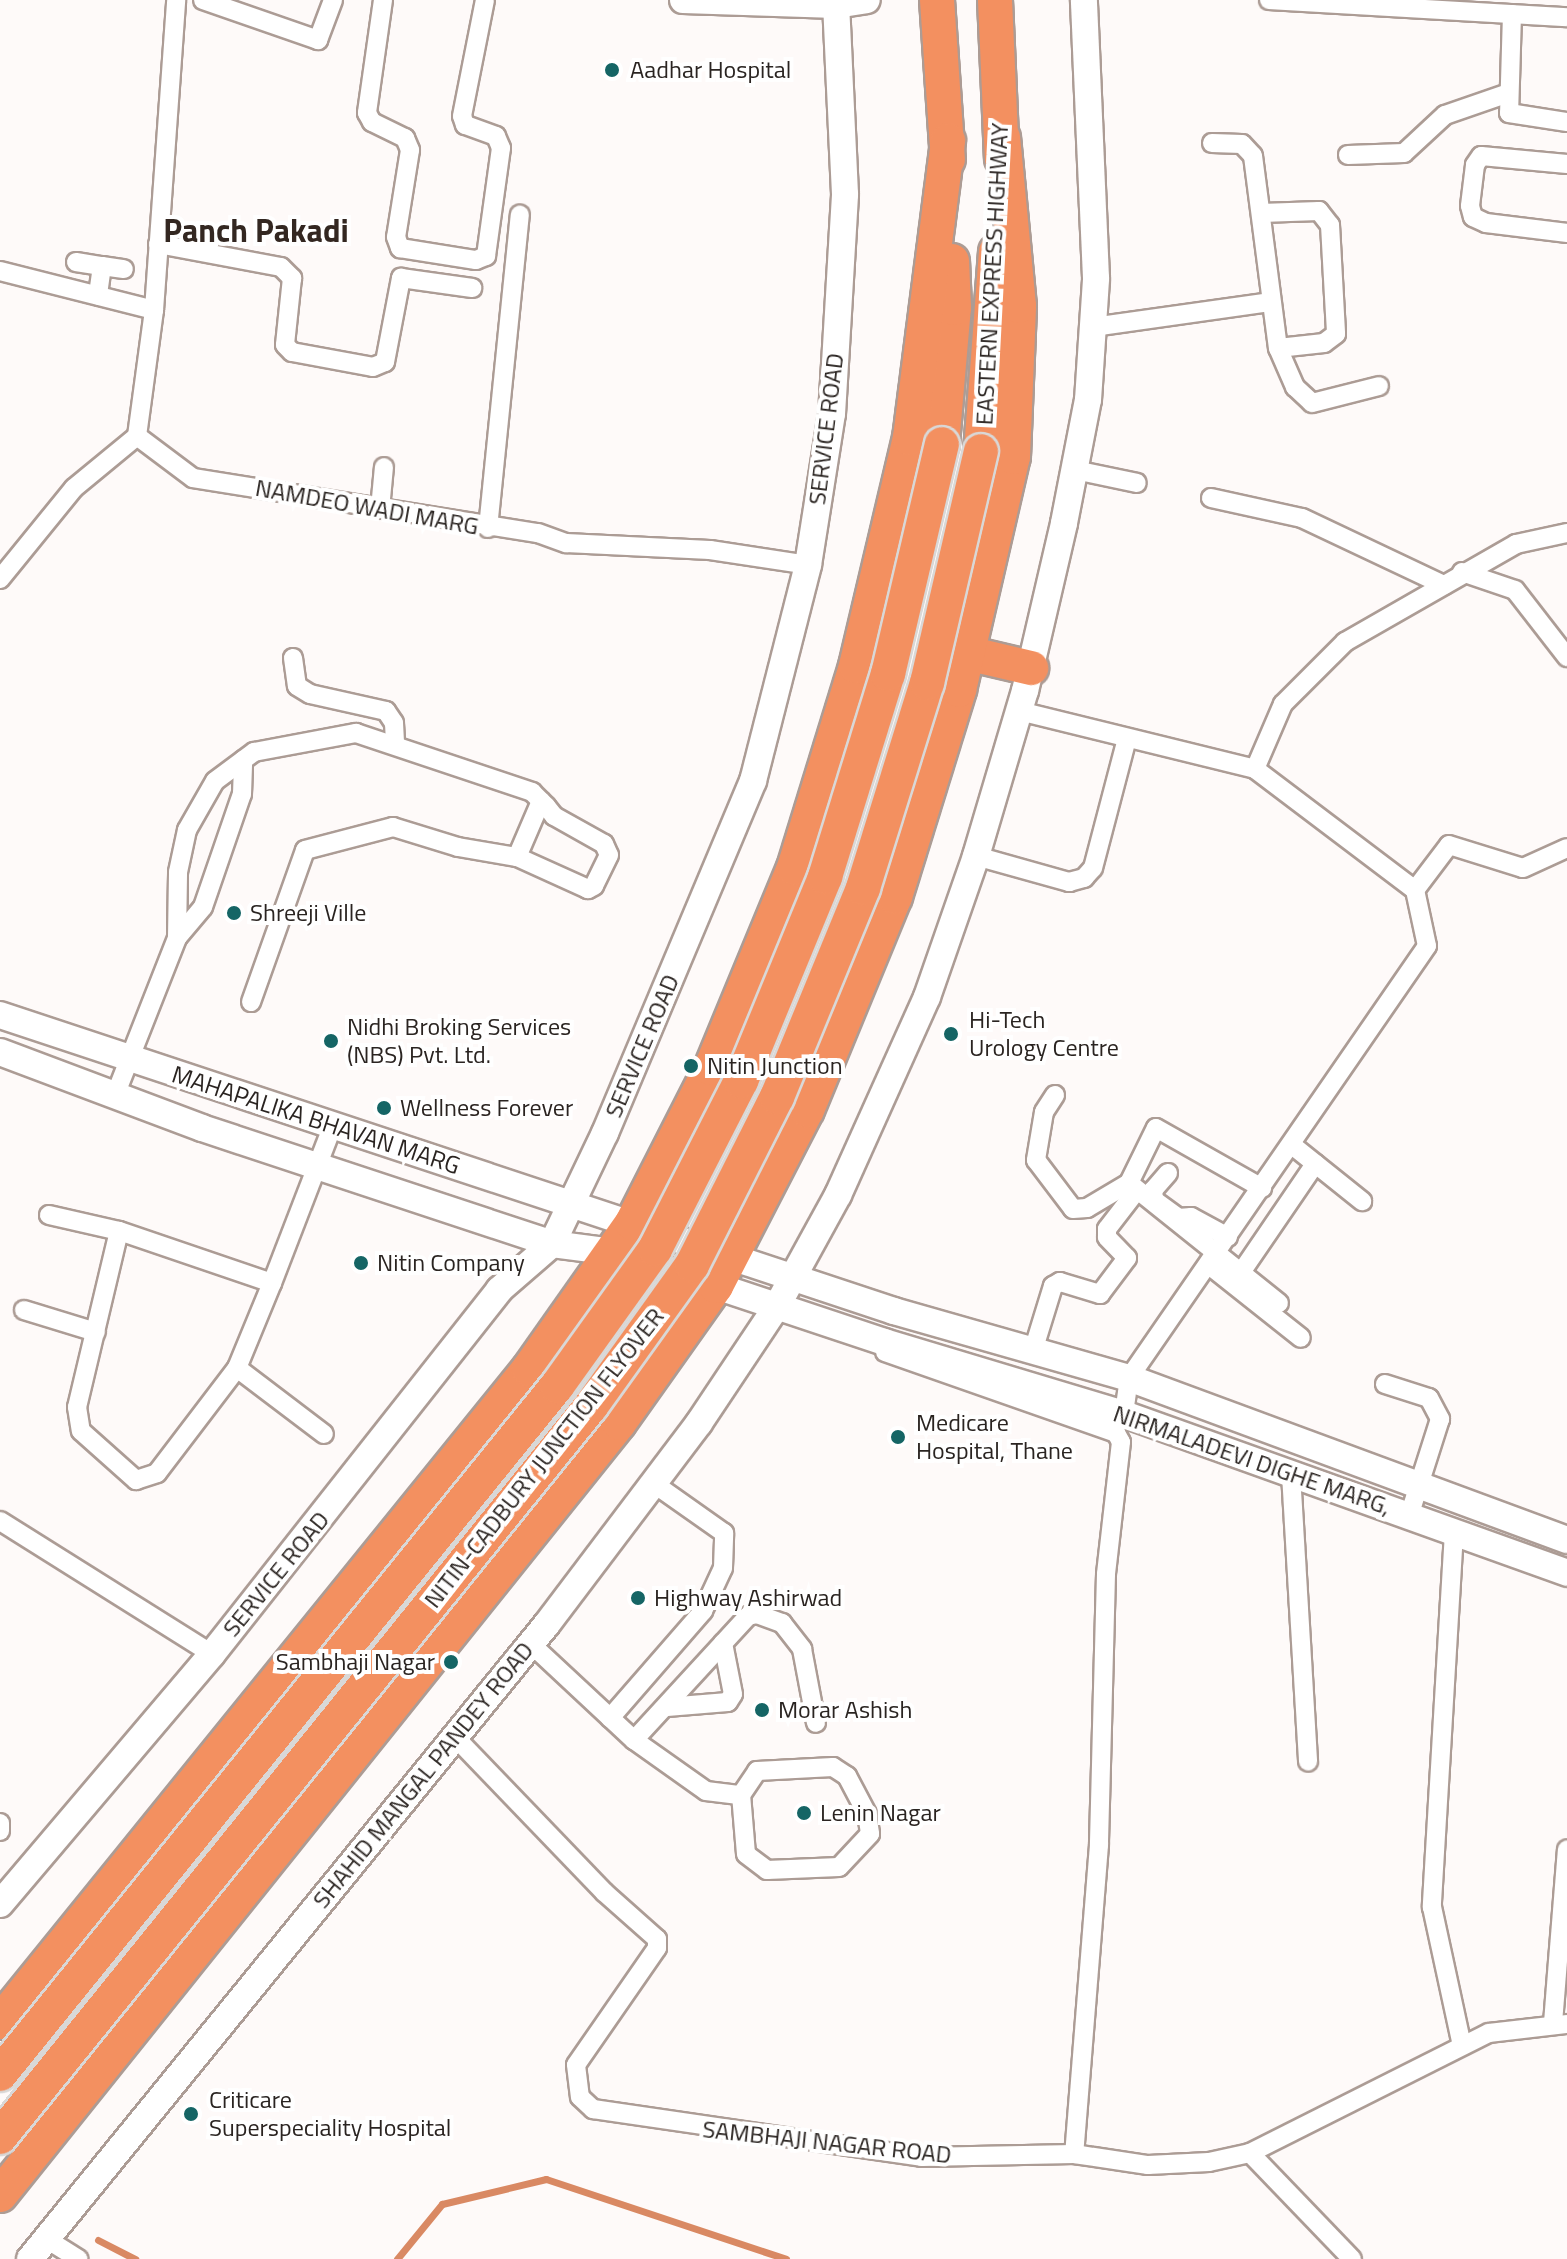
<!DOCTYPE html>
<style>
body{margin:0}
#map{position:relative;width:1567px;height:2259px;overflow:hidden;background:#fefaf9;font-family:"Titillium Web",sans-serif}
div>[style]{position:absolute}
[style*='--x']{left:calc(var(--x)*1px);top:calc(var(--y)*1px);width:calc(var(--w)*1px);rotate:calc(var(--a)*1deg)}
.stream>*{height:7px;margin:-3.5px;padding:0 3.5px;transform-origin:3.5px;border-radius:3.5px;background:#d98963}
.roads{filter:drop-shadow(2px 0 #ac9c95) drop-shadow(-2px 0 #ac9c95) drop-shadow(0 2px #ac9c95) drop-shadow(0 -2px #ac9c95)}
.street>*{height:18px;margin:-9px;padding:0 9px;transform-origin:9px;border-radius:9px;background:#fff}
.secondary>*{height:26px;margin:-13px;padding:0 13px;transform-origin:13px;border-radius:13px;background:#fff}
.highway>*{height:34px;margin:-17px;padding:0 17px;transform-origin:17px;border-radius:17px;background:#f39060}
.bridges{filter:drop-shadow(2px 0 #d9d8d7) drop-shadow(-2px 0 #d9d8d7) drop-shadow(0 2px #d9d8d7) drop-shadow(0 -2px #d9d8d7)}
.highway-bridge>*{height:34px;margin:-17px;padding:0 17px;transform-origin:17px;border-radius:17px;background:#f39060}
.dots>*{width:22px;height:22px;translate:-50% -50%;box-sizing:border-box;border:4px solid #fff;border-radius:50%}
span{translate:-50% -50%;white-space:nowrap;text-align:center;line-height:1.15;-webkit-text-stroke:8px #fff;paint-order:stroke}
.poi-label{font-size:24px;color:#2a2421}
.left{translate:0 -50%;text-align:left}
.right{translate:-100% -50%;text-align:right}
.street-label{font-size:24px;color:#2a2421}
.district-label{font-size:32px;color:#332721;font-weight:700}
</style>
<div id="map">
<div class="stream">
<i style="--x:98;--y:2240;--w:42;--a:27.2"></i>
<i style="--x:397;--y:2259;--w:71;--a:-50.7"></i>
<i style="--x:442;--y:2204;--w:107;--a:-13.5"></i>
<i style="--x:546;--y:2179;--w:253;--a:18.4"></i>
</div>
<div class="roads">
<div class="street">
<i style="--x:203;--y:0;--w:122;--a:19.2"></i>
<i style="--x:318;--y:40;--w:43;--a:-69.4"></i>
<i style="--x:383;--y:0;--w:114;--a:98.1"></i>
<i style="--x:367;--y:113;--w:10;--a:61"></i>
<i style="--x:372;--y:122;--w:37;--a:26"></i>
<i style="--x:405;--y:138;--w:13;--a:67"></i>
<i style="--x:410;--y:150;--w:88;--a:99.1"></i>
<i style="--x:396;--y:237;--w:12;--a:70"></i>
<i style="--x:400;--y:248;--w:77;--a:9"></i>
<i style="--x:476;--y:260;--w:11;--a:-22"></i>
<i style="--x:486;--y:256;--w:109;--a:-82.1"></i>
<i style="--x:501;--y:148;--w:13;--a:-113"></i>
<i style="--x:496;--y:136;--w:33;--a:-160"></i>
<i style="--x:465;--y:125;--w:9;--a:-108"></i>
<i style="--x:462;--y:116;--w:118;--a:-78.8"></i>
<i style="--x:1269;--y:0;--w:298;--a:3.3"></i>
<i style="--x:1512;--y:14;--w:99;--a:91.7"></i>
<i style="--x:1509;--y:113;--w:59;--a:8.8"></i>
<i style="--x:1212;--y:143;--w:30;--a:2"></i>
<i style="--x:1242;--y:144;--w:16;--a:47"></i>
<i style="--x:1253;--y:156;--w:194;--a:82.6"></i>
<i style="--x:1278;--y:348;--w:43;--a:66.4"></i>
<i style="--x:1295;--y:387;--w:23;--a:43"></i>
<i style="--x:1312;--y:403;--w:69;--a:-14.2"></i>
<i style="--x:1348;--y:155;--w:56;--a:-2"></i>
<i style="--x:1404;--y:153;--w:56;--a:-42.8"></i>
<i style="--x:1445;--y:115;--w:65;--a:-19"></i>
<i style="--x:1567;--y:164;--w:86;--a:-174.7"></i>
<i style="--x:1481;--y:156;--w:11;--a:124"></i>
<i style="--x:1475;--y:165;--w:41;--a:97"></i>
<i style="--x:1470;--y:206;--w:11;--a:75"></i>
<i style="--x:1473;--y:217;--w:14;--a:25"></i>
<i style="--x:1486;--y:223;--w:82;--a:7"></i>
<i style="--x:1261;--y:213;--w:58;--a:-2"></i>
<i style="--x:1319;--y:211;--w:18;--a:52"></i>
<i style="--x:1330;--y:225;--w:109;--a:86.8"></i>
<i style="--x:1336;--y:334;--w:15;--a:143"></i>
<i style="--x:1324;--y:343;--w:46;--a:173.8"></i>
<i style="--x:158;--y:244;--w:125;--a:10.6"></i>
<i style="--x:281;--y:267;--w:16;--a:45"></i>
<i style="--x:292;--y:278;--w:67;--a:96"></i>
<i style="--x:285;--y:345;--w:10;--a:45"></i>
<i style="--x:292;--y:352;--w:82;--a:10.5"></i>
<i style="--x:373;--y:367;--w:13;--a:-23"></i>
<i style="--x:385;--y:362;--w:86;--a:-79.2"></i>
<i style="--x:401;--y:278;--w:72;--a:8"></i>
<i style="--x:76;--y:262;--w:26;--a:9"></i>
<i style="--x:102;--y:266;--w:30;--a:98"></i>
<i style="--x:102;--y:266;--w:22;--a:8"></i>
<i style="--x:0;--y:271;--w:159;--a:14.2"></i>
<i style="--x:1093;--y:327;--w:180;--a:-8"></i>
<i style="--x:137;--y:436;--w:127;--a:-82.3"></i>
<i style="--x:154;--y:310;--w:311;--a:-85.9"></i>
<i style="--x:1075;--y:470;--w:63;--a:11.8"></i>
<i style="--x:1211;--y:498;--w:93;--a:12.4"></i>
<i style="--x:1302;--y:518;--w:157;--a:25.3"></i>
<i style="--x:380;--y:509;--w:42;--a:-84.6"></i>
<i style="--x:488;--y:528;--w:315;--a:-84.2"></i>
<i style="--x:1462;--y:572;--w:56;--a:18.8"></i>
<i style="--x:1515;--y:590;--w:85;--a:52.2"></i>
<i style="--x:0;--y:579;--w:117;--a:-50.9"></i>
<i style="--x:74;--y:488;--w:82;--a:-39.5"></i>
<i style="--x:137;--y:436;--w:70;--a:36.9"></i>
<i style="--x:193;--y:478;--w:349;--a:9.1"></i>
<i style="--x:538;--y:533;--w:30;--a:20"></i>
<i style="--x:566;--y:543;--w:144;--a:2.8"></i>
<i style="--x:710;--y:550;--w:99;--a:8.7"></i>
<i style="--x:293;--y:658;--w:28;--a:82"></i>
<i style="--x:297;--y:686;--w:15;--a:32"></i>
<i style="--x:310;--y:694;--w:78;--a:12.6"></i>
<i style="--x:386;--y:711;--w:14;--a:56"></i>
<i style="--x:394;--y:723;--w:22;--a:87"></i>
<i style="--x:1019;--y:711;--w:243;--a:13.8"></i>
<i style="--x:1255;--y:769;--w:201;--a:37.1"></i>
<i style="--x:1415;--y:890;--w:57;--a:77.9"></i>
<i style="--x:1427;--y:946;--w:525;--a:124.6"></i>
<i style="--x:1129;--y:1378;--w:36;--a:98"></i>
<i style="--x:1255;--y:769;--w:71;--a:-66.7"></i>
<i style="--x:1283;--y:704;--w:88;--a:-45"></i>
<i style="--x:1345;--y:642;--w:197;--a:-29.8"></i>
<i style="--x:1516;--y:544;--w:52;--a:-12.2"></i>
<i style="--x:976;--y:856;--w:97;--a:15.6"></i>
<i style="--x:1069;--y:882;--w:16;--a:-15"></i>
<i style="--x:1084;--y:878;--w:13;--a:-48"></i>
<i style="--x:1093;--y:868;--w:134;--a:-75.3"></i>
<i style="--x:1415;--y:890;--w:56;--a:-52.9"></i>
<i style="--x:1449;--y:845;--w:77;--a:17.3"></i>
<i style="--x:1523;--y:868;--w:48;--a:-24.4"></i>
<i style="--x:177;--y:938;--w:40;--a:-50"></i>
<i style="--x:203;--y:907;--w:120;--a:-71"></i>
<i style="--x:242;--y:794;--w:34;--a:-88"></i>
<i style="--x:251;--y:1002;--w:161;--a:-70.4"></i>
<i style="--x:305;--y:850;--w:91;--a:-14.6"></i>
<i style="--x:393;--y:827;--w:68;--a:17.1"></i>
<i style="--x:458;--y:847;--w:60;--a:9.6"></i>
<i style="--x:116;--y:1093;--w:167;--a:-68.5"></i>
<i style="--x:177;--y:938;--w:66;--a:-89.1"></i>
<i style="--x:178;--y:872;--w:43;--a:-77.9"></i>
<i style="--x:187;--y:830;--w:56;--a:-60.3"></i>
<i style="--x:215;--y:781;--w:49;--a:-36.6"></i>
<i style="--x:254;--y:752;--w:104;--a:-10.6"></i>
<i style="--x:356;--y:733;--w:186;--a:18.5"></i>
<i style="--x:532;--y:792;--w:20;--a:45"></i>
<i style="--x:546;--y:806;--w:13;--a:51"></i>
<i style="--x:554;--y:816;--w:57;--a:29.2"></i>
<i style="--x:604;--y:844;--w:12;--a:66"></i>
<i style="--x:609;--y:855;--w:34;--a:116"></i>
<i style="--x:594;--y:886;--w:7;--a:153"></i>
<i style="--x:588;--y:889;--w:78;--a:-155.7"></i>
<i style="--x:517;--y:857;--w:61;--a:-66.8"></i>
<i style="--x:1055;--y:1095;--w:20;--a:123"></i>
<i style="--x:1044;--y:1112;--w:49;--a:99.5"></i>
<i style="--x:1036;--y:1160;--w:61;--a:52.9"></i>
<i style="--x:1073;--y:1209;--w:14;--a:-4"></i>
<i style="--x:1087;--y:1208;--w:49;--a:-30.8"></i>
<i style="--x:1129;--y:1183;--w:61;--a:-63.9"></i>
<i style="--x:1156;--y:1128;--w:122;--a:29.5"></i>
<i style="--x:1292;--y:1145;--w:90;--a:38.7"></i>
<i style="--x:1168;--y:1173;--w:23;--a:131"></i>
<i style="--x:1153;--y:1190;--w:10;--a:84"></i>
<i style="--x:1154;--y:1200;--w:31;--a:36"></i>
<i style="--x:1179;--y:1218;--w:12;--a:-5"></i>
<i style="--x:1191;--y:1217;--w:42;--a:28.4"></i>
<i style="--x:1129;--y:1183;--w:192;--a:38.7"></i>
<i style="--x:49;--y:1215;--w:72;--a:12.9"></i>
<i style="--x:1209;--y:1265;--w:117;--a:38.4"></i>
<i style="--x:1242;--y:1271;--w:130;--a:-55.7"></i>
<i style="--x:272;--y:1283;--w:162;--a:-161.2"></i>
<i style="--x:119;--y:1231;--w:181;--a:103.4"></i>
<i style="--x:77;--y:1407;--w:24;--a:81"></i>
<i style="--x:81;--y:1431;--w:74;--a:41.7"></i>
<i style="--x:136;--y:1480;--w:22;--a:-18"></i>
<i style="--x:157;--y:1473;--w:132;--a:-52.7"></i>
<i style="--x:237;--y:1368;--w:92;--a:-67.6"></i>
<i style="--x:272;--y:1283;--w:169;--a:-68.9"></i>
<i style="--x:24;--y:1310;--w:75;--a:17"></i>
<i style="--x:1033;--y:1351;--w:68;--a:-72.9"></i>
<i style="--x:1053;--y:1286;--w:8;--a:-30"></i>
<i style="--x:1060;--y:1282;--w:42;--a:16.7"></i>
<i style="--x:1100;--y:1294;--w:45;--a:-53.1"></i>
<i style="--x:1127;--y:1258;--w:29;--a:-134"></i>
<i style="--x:1107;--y:1237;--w:8;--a:-90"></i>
<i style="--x:1107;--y:1229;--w:49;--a:-52.4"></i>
<i style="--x:885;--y:1352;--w:245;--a:19.3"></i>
<i style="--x:1116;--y:1433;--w:10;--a:61"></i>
<i style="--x:1121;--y:1442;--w:133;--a:96.5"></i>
<i style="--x:1106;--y:1574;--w:271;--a:91.5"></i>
<i style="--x:1099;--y:1845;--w:310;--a:94.6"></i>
<i style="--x:237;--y:1368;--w:109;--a:37.2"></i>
<i style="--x:1385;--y:1384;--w:46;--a:17.7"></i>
<i style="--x:1429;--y:1398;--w:24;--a:62"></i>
<i style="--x:1440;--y:1419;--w:102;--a:107.7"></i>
<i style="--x:1291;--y:1474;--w:288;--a:86.6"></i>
<i style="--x:0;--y:1521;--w:250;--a:32.1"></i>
<i style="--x:1454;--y:1532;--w:376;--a:93.4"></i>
<i style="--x:1432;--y:1907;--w:142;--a:77.8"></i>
<i style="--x:531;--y:1644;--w:141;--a:43"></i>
<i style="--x:634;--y:1740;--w:168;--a:-47.4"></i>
<i style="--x:748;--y:1616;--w:9;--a:-13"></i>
<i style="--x:757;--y:1614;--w:27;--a:20"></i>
<i style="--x:782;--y:1623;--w:33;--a:52"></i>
<i style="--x:802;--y:1649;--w:75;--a:79.3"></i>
<i style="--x:667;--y:1707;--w:61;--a:-4.7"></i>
<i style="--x:728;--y:1702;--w:9;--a:-58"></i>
<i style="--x:733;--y:1694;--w:52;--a:-101.1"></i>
<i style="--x:610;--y:1718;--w:142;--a:-49"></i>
<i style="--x:703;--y:1611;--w:47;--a:-65.1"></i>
<i style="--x:723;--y:1568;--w:35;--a:-88"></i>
<i style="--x:724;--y:1533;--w:87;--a:-144.8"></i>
<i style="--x:455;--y:1737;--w:215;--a:46.1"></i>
<i style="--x:604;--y:1892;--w:71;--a:41.6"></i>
<i style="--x:657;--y:1939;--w:9;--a:90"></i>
<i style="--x:657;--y:1948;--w:142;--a:124.7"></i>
<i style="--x:576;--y:2065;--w:32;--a:83"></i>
<i style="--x:580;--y:2097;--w:18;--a:43"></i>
<i style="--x:593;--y:2109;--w:332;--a:8.3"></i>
<i style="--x:922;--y:2157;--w:152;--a:-1.1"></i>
<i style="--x:1074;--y:2154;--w:75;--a:8.5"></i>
<i style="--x:1148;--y:2165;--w:61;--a:-2.8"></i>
<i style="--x:1209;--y:2162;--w:42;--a:-12.4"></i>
<i style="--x:1250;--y:2153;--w:267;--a:-26.7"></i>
<i style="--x:1489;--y:2033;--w:79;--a:-6.6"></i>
<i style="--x:634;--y:1740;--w:88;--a:35.3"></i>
<i style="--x:706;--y:1791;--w:35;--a:7"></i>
<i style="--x:741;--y:1795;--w:29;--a:-56"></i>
<i style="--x:757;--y:1771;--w:76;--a:-3"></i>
<i style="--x:833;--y:1767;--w:17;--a:33"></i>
<i style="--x:847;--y:1776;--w:43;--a:62.2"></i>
<i style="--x:867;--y:1814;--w:20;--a:81"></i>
<i style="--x:870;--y:1834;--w:45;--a:133.2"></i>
<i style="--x:839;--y:1867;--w:72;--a:177.6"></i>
<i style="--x:767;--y:1870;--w:26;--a:-143"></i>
<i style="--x:746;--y:1854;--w:59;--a:-94.8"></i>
<i style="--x:0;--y:1823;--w:8;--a:90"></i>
<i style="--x:1553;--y:2023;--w:174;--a:-85.4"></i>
<i style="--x:1250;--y:2153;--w:147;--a:46.1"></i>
<i style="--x:48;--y:2240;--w:36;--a:32"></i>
</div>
<div class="secondary">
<i style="--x:683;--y:0;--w:153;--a:1.9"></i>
<i style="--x:836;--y:5;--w:31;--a:-9"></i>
<i style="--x:0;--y:1015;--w:942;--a:18.32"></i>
<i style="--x:894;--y:1311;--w:244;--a:15.9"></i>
<i style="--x:1129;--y:1378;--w:467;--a:20.3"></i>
<i style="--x:0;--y:1052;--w:216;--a:20.6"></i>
<i style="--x:202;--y:1128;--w:369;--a:18.3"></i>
<i style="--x:552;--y:1244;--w:63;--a:7.4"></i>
<i style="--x:614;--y:1252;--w:285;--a:18.4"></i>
<i style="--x:884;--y:1342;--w:251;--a:16.7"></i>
<i style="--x:1124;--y:1414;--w:471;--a:19.7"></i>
<i style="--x:0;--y:1904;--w:328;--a:-49.7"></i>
<i style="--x:212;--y:1654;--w:464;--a:-51.7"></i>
<i style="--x:499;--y:1290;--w:70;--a:-41"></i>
<i style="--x:552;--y:1244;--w:123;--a:-64.5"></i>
<i style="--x:605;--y:1133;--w:382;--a:-67.2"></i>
<i style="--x:753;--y:781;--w:223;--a:-75.7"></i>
<i style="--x:808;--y:565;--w:153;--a:-81"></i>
<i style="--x:832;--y:414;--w:220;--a:-86.6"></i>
<i style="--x:845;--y:194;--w:194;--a:-92.7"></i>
<i style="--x:30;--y:2259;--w:819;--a:-50.85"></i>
<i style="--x:547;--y:1624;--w:252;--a:-52.9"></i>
<i style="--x:699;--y:1423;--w:141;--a:-56.3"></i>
<i style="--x:777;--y:1306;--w:127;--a:-61.2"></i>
<i style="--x:838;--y:1195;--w:217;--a:-65.8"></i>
<i style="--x:927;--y:997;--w:149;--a:-70.8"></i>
<i style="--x:976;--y:856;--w:172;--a:-73.5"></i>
<i style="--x:1025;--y:691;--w:172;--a:-76.9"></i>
<i style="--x:1064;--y:523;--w:125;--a:-79"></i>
<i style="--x:1088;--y:400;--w:122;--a:-86.2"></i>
<i style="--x:1096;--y:278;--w:278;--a:-92.5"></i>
</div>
<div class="highway">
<i style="--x:937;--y:0;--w:160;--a:86.1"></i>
<i style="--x:995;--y:0;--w:159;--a:87.5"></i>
<i style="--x:942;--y:444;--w:137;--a:-85"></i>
<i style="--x:954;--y:308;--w:47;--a:-92.4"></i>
<i style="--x:981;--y:451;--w:200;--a:-85.7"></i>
<i style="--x:967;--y:653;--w:66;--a:13.2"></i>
<i style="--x:0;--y:2022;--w:840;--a:-50.99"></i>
<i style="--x:529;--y:1369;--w:179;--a:-54.8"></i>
<i style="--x:632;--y:1223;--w:174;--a:-63"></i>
<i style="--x:711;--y:1068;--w:217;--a:-67.5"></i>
<i style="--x:794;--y:868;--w:211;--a:-72.9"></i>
<i style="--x:856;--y:666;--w:234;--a:-76.7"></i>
<i style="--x:910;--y:438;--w:300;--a:-82.7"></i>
<i style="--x:0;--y:2195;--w:990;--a:-51.28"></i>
<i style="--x:619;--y:1423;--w:168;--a:-54.7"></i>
<i style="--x:716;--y:1286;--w:198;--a:-62.7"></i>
<i style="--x:807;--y:1110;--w:230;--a:-67.6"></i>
<i style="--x:895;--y:897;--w:217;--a:-72.8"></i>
<i style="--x:959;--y:690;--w:239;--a:-77"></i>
<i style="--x:1013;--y:457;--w:151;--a:-87.7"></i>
<i style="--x:1019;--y:306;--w:169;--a:-95.4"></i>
</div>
</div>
<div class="bridges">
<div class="highway-bridge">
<i style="--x:0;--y:2074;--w:885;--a:-51.01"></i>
<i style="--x:557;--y:1386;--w:168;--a:-54.4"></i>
<i style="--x:655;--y:1249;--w:189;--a:-62.9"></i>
<i style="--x:741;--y:1081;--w:221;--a:-67.6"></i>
<i style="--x:825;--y:877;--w:213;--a:-72.8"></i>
<i style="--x:888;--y:674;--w:236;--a:-76.8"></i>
<i style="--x:0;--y:2137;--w:940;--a:-51.05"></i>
<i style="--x:591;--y:1406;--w:173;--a:-54.4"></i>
<i style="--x:692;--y:1265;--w:188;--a:-63.2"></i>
<i style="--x:777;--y:1097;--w:226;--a:-67.6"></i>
<i style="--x:863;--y:888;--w:215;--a:-72.7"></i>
<i style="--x:927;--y:683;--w:238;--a:-76.9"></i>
</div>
</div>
<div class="dots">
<i style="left:612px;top:70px;background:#156565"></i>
<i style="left:234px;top:913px;background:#156565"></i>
<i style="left:951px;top:1034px;background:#156565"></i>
<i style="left:331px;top:1041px;background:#156565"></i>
<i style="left:691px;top:1066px;background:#156565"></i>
<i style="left:384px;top:1108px;background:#156565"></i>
<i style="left:361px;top:1263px;background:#156565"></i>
<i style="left:898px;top:1437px;background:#156565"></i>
<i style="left:638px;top:1598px;background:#156565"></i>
<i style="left:451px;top:1662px;background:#156565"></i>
<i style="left:762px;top:1710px;background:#156565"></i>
<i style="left:804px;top:1813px;background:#156565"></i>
<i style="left:191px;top:2114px;background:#156565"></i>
</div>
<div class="poi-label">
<span class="left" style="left:630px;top:70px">Aadhar Hospital</span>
<span class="left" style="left:250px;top:913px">Shreeji Ville</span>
<span class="left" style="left:969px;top:1034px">Hi-Tech<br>Urology Centre</span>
<span class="left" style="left:347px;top:1041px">Nidhi Broking Services<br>(NBS) Pvt. Ltd.</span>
<span class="left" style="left:707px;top:1066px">Nitin Junction</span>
<span class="left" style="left:400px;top:1108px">Wellness Forever</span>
<span class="left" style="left:377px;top:1263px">Nitin Company</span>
<span class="left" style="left:916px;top:1437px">Medicare<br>Hospital, Thane</span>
<span class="left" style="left:654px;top:1598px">Highway Ashirwad</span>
<span class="right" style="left:435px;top:1662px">Sambhaji Nagar</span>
<span class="left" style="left:778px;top:1710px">Morar Ashish</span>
<span class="left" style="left:820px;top:1813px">Lenin Nagar</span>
<span class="left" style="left:209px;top:2114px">Criticare<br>Superspeciality Hospital</span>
</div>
<div class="street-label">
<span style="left:992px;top:274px;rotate:-87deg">EASTERN EXPRESS HIGHWAY</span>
<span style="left:826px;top:429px;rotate:-83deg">SERVICE ROAD</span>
<span style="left:367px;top:507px;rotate:10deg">NAMDEO WADI MARG</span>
<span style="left:642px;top:1046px;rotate:-67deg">SERVICE ROAD</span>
<span style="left:316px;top:1120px;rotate:18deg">MAHAPALIKA BHAVAN MARG</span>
<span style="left:544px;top:1458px;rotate:-52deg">NITIN-CADBURY JUNCTION FLYOVER</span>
<span style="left:1252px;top:1460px;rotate:19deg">NIRMALADEVI DIGHE MARG,</span>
<span style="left:276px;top:1574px;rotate:-51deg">SERVICE ROAD</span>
<span style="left:423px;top:1775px;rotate:-51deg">SHAHID MANGAL PANDEY ROAD</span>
<span style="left:827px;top:2142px;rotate:6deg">SAMBHAJI NAGAR ROAD</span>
</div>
<div class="district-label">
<span style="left:256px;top:230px">Panch Pakadi</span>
</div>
</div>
